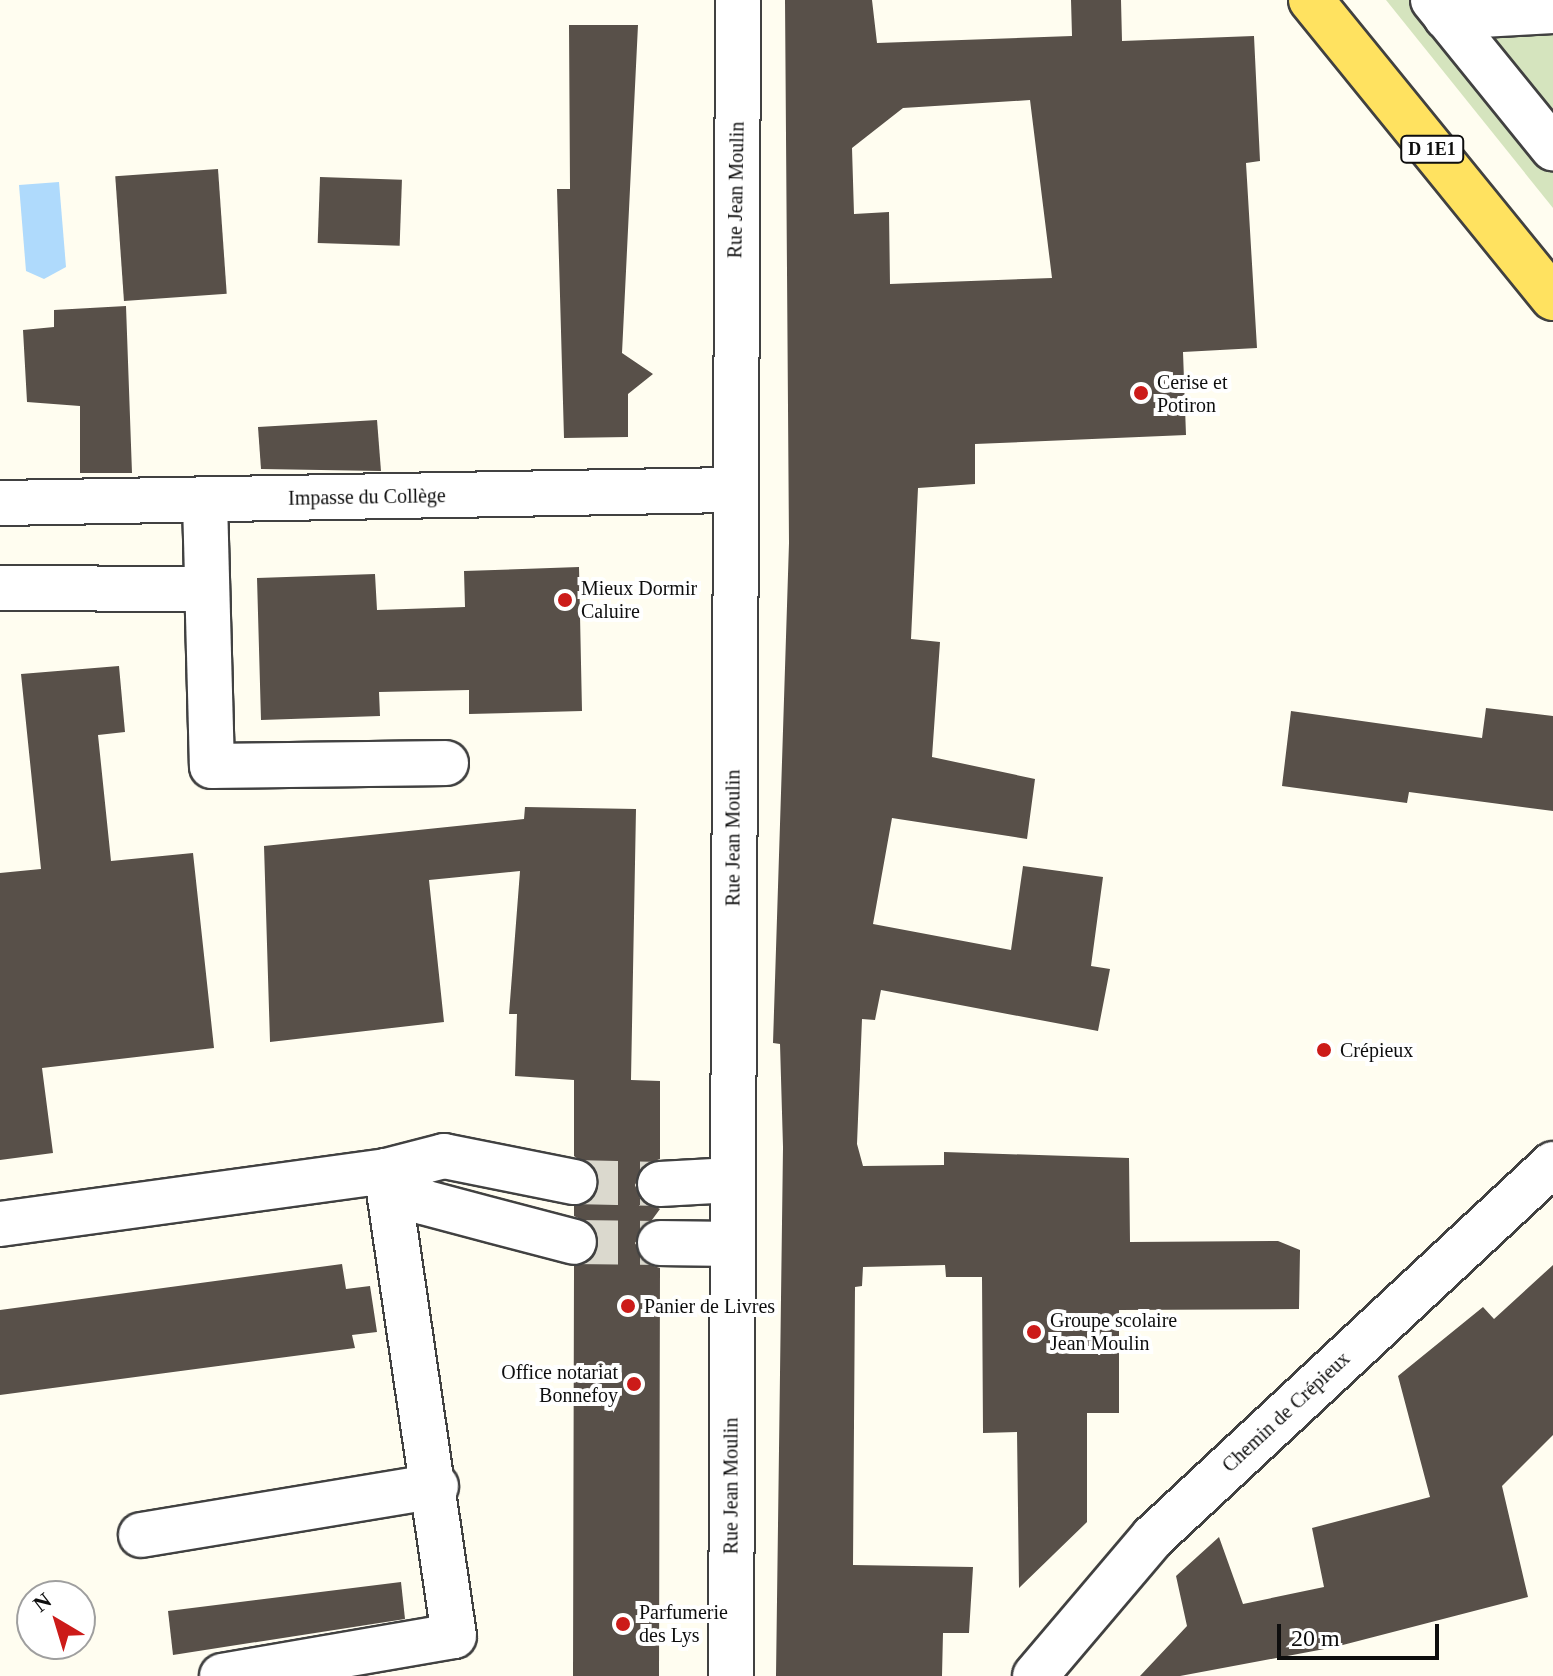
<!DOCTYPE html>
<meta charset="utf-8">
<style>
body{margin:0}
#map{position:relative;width:1553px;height:1676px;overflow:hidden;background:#fffdf0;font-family:"Times New Roman",serif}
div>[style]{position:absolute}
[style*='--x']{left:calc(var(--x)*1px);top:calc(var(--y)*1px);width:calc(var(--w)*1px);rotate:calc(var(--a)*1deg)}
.cemetery>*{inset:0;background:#d5e4be}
.water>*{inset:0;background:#afdafc}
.building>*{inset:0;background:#585049;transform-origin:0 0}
.minor-tunnel>*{height:44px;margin-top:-22px;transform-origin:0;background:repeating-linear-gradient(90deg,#dbd9ce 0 44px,transparent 0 66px)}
.roads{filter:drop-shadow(2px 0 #414141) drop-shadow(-2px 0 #414141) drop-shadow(0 2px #414141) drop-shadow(0 -2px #414141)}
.minor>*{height:44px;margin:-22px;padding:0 22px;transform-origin:22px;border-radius:22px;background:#fff}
.major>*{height:44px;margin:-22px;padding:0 22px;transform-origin:22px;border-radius:22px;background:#ffe260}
.dots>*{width:22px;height:22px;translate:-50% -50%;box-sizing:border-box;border:4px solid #fff;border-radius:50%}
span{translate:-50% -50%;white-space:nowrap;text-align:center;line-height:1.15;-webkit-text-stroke:8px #fff;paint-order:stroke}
.shield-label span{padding:2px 6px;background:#fff;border:2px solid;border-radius:6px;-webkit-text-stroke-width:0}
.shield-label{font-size:18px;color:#0e0e0e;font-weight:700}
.street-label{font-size:20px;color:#0e0e0e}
.poi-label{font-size:20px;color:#0e0e0e}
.left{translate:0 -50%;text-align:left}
.right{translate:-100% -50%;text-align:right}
.north{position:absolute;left:16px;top:1580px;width:80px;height:80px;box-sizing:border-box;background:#fff;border:2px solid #9f9f9f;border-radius:50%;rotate:322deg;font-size:22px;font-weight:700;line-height:32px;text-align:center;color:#0e0e0e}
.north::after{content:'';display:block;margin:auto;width:28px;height:36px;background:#cc1b19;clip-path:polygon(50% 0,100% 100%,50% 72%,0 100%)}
.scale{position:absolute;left:1277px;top:1624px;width:162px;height:36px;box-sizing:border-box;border:4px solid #0e0e0e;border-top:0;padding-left:10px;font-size:24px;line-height:28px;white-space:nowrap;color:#0e0e0e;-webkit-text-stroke:6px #fff;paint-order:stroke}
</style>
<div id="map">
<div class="cemetery">
<i style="clip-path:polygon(1386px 0,1553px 0,1553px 208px)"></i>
</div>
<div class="water">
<i style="clip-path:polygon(59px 182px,66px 267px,44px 279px,26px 271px,19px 185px)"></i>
</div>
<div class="building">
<i style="clip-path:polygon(evenodd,785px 0,872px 0,877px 43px,1072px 36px,1071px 0,1121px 0,1122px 41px,1254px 36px,1260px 161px,1246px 163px,1257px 348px,1183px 352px,1186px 435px,975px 444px,975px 484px,918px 488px,911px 639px,940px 642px,932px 757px,1035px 779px,1027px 839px,892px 818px,873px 924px,1011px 950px,1023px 866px,1103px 877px,1091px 966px,1110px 969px,1098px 1031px,881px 990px,875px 1020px,862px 1019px,857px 1144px,863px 1166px,944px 1165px,944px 1152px,1129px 1158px,1130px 1242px,1278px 1241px,1300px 1250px,1299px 1309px,1119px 1310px,1119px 1413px,1087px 1413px,1087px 1522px,1019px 1588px,1017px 1432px,983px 1433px,982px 1277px,946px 1277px,945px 1265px,863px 1267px,862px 1286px,855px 1287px,853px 1565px,973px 1567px,969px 1633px,943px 1633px,942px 1676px,776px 1676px,783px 1147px,780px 1044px,773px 1043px,789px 543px,785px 0,1030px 100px,1052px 278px,890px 284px,889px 212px,854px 214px,852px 148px,903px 108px,1030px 100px)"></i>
<i style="clip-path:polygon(569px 25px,638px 25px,622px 353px,653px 374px,628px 394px,628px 437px,564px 438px,557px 189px,570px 189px)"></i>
<i style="left:218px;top:169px;width:125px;height:103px;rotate:86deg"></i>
<i style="left:320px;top:177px;width:82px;height:66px;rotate:2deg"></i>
<i style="clip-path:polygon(126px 306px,132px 473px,80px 473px,80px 406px,27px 402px,23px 330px,54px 327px,54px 310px)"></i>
<i style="clip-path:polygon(377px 420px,381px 471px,261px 469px,258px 427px)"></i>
<i style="clip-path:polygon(579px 567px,582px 711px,469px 714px,469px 690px,379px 692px,380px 716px,261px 720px,257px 578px,375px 574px,377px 610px,465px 607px,464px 571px)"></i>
<i style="clip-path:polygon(119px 666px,125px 732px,98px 735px,111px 861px,193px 853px,214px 1048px,42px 1068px,53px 1153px,0 1160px,0 873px,41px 869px,21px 674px)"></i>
<i style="clip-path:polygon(1486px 708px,1553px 716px,1553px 811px,1409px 792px,1407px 803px,1282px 786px,1291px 711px,1482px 738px)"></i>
<i style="clip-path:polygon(525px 807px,636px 809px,631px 1080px,660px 1081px,660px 1159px,646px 1164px,635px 1185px,640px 1198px,660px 1209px,635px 1243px,647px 1264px,660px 1268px,659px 1676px,573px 1676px,574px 1266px,591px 1260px,598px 1248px,592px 1225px,574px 1216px,574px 1206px,593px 1198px,598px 1175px,574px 1156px,574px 1080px,515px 1076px,517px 1014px,509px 1014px,520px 871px,429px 880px,444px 1022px,270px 1042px,264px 846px,524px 819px)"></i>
<i style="clip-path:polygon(342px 1264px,346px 1289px,370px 1286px,377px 1332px,352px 1335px,355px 1348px,0 1395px,0 1310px)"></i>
<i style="clip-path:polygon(1553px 1265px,1553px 1435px,1502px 1486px,1528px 1597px,1335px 1647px,1180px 1676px,1140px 1676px,1187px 1626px,1176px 1576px,1219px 1537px,1243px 1604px,1324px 1587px,1312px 1528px,1430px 1497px,1398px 1376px,1483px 1307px,1494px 1319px)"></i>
<i style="clip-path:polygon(401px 1582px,405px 1619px,173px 1655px,168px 1611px)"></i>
</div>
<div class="minor-tunnel">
<i style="--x:574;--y:1182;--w:86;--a:1.3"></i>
<i style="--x:574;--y:1242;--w:86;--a:0.7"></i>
</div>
<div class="roads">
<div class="minor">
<i style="--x:1433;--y:0;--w:191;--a:51"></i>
<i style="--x:1446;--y:17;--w:107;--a:-3.2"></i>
<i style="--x:205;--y:501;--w:265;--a:88.5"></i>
<i style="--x:212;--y:766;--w:234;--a:-0.7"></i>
<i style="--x:0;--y:503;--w:733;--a:-1.02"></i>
<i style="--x:0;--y:588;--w:207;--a:0.3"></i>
<i style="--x:386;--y:1171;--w:48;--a:40"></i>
<i style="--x:423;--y:1202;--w:156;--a:14.8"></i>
<i style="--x:660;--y:1184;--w:72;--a:-3.2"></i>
<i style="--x:0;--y:1224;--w:390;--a:-7.8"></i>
<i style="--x:386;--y:1171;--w:60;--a:-14.5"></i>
<i style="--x:444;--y:1156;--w:133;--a:11.3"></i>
<i style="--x:660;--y:1243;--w:72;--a:0.8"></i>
<i style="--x:141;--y:1535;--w:299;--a:-9.4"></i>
<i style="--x:222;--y:1676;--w:235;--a:-9.8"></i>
<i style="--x:454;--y:1636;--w:470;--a:-98.3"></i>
<i style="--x:731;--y:1676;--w:1676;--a:-89.76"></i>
<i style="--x:1035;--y:1676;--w:182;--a:-49.7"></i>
<i style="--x:1153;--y:1537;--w:547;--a:-43"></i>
</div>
<div class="major">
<i style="--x:1311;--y:0;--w:384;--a:50.9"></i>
</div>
</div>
<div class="dots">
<i style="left:1141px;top:393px;background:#cc1b19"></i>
<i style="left:565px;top:600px;background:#cc1b19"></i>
<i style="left:1324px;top:1050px;background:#cc1b19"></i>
<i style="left:628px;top:1306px;background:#cc1b19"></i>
<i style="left:1034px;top:1332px;background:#cc1b19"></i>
<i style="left:634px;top:1384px;background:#cc1b19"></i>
<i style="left:623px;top:1624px;background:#cc1b19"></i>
</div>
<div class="shield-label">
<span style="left:1432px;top:149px">D 1E1</span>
</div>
<div class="street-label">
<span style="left:736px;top:190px;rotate:-89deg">Rue Jean Moulin</span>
<span style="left:367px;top:497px;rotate:-1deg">Impasse du Collège</span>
<span style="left:733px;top:838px;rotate:-90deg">Rue Jean Moulin</span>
<span style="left:1286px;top:1412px;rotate:-43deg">Chemin de Crépieux</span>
<span style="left:731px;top:1486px;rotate:-90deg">Rue Jean Moulin</span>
</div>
<div class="poi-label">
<span class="left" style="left:1157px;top:394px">Cerise et<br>Potiron</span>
<span class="left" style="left:581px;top:600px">Mieux Dormir<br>Caluire</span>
<span class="left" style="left:1340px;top:1050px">Crépieux</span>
<span class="left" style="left:644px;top:1306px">Panier de Livres</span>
<span class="left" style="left:1050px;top:1332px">Groupe scolaire<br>Jean Moulin</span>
<span class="right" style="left:618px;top:1384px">Office notariat<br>Bonnefoy</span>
<span class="left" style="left:639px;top:1624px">Parfumerie<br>des Lys</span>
</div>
<div class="north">N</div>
<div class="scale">20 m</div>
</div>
